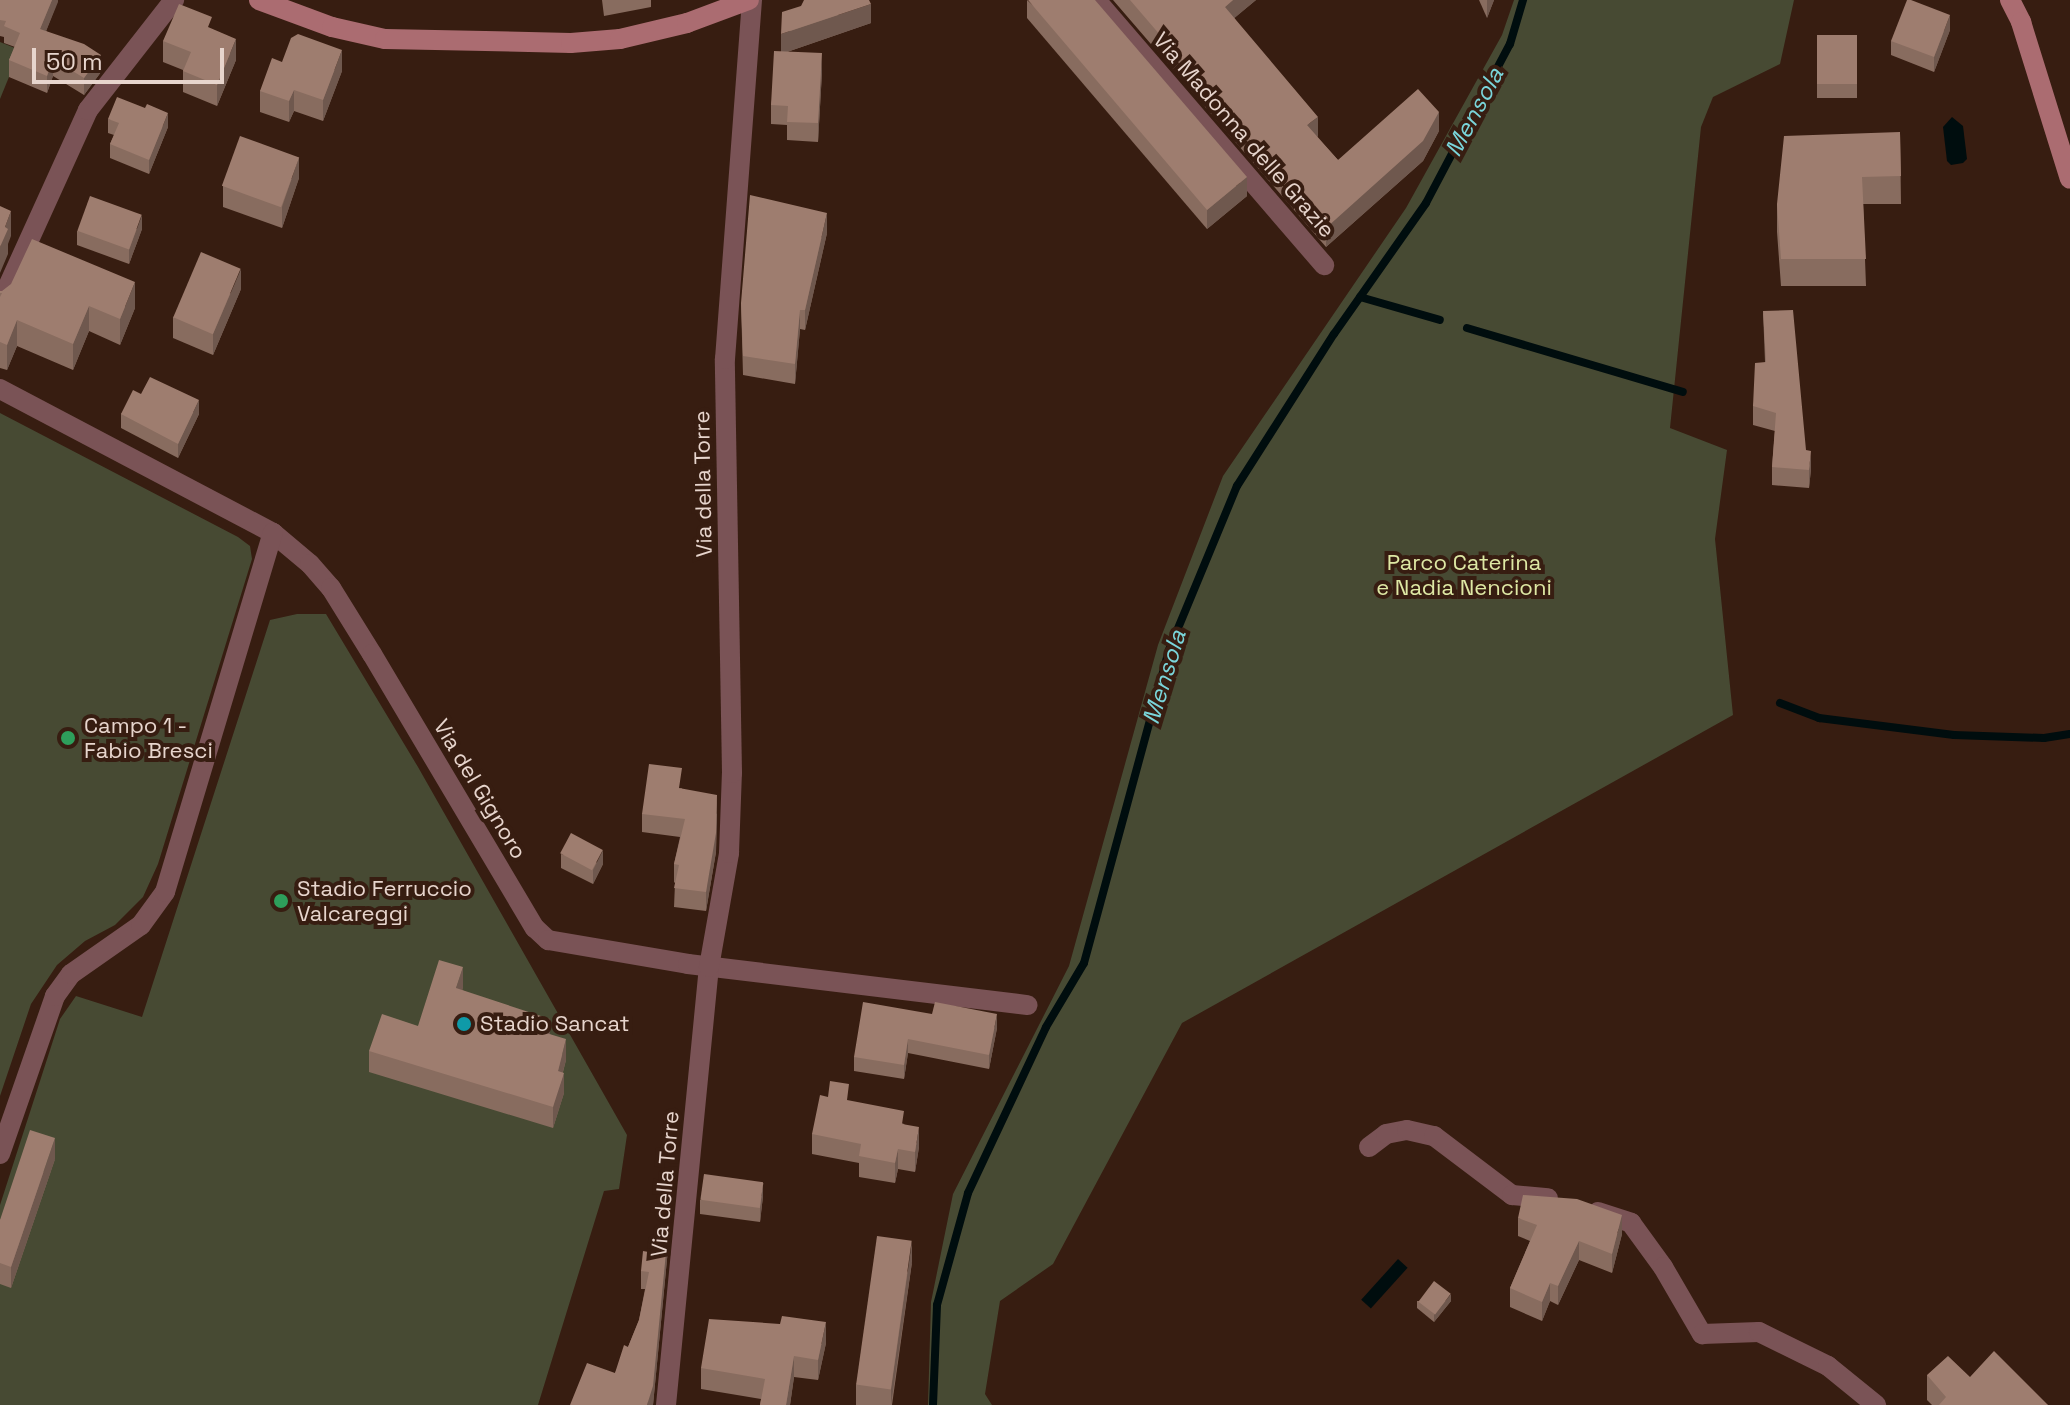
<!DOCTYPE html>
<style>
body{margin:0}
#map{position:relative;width:2070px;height:1405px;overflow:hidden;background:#371d11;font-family:"Space Grotesk",sans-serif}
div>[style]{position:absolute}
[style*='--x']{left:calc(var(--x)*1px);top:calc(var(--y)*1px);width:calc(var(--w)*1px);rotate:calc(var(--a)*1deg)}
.green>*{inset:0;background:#474a33}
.water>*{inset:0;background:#000d0e;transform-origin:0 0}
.stream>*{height:8px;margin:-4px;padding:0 4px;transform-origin:4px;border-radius:4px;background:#000d0e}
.street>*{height:20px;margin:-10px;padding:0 10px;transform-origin:10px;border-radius:10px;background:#7a5356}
.secondary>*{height:20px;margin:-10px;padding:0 10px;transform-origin:10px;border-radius:10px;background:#ab6c71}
.wall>*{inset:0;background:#886c5f;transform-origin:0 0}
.shaded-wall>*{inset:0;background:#6f584e}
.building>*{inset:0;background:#9e7d6f;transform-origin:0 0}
.dots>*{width:22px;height:22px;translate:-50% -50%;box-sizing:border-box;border:4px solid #371d11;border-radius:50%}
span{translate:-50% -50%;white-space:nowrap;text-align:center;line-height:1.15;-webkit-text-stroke:8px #371d11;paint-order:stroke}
.street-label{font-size:22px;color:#e7d5cd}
.park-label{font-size:22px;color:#dee8a4}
.poi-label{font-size:22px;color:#e7d5cd}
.left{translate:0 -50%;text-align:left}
.water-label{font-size:24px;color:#7ad5da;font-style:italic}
.scale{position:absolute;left:32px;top:48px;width:192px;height:36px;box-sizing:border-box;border:4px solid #e7d5cd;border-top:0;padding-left:10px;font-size:24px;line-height:28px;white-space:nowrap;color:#e7d5cd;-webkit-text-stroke:6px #371d11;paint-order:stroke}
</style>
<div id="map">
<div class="green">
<i style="clip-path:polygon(1514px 0,1794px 0,1780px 64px,1713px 97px,1701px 127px,1670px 428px,1727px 450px,1715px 539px,1733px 715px,1182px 1023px,1053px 1264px,1000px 1301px,985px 1394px,992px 1405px,928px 1405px,931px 1302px,953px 1194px,1069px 966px,1158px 645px,1223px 476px,1406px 208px,1502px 35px)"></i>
<i style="clip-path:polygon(0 42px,20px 50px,0 99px)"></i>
<i style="clip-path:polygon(0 413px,238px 537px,250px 546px,252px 559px,158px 864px,143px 897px,115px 925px,85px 941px,57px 965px,31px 1004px,0 1096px)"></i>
<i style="clip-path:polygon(297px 614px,326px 614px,418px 767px,627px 1135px,619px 1189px,604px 1191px,538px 1405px,0 1405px,0 1205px,60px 1019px,76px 996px,142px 1017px,270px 620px)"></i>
</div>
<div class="water">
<i style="clip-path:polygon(1952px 117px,1963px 126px,1967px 159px,1963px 163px,1951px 165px,1947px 161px,1943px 127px)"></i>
<i style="left:1398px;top:1259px;width:13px;height:55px;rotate:42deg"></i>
</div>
<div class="stream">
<i style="--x:1360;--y:297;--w:83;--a:16"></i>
<i style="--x:1467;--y:328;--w:225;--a:16.5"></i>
<i style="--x:1780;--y:703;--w:42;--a:21"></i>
<i style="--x:1819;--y:718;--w:136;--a:7.2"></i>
<i style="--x:1954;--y:735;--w:90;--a:1.9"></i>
<i style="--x:2044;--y:738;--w:26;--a:-9"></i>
<i style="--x:933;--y:1405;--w:100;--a:-87.7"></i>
<i style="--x:937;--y:1305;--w:116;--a:-74.5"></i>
<i style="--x:968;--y:1193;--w:183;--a:-64.8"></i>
<i style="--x:1046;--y:1027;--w:74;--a:-59.3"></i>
<i style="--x:1084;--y:963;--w:324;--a:-74.8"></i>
<i style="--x:1169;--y:650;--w:178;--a:-67.5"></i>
<i style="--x:1237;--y:486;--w:180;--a:-57.5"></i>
<i style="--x:1334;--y:334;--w:160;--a:-54.9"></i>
<i style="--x:1426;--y:203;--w:180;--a:-62.2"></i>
<i style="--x:1510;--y:44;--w:46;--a:-73.5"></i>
</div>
<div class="street">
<i style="--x:1096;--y:0;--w:350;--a:49.3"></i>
<i style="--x:0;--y:304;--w:213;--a:-65.6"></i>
<i style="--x:88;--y:110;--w:140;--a:-52"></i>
<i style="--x:0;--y:389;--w:309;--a:27.8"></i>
<i style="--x:273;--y:533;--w:48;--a:40"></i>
<i style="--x:310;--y:564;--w:32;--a:49"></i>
<i style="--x:331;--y:588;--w:78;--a:58.2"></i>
<i style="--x:372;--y:654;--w:319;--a:59.3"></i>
<i style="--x:535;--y:928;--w:18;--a:43"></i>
<i style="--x:548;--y:940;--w:142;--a:9.7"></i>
<i style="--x:688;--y:964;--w:342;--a:6.9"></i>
<i style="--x:1369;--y:1147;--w:21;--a:-37"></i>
<i style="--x:1386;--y:1134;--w:21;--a:-11"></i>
<i style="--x:1407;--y:1130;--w:28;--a:13"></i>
<i style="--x:1434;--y:1136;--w:98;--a:37.1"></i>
<i style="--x:1512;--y:1195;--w:36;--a:5"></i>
<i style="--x:0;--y:1154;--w:167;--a:-70.8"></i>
<i style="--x:55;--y:996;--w:27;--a:-54"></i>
<i style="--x:71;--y:974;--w:85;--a:-35"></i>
<i style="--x:141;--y:925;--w:41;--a:-54"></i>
<i style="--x:165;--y:892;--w:375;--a:-73.3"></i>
<i style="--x:1598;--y:1212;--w:35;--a:18"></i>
<i style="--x:1631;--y:1223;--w:54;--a:54"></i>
<i style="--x:1663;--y:1267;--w:78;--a:59.8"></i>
<i style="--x:1702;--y:1334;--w:57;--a:-2"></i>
<i style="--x:1759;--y:1332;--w:77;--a:26.2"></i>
<i style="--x:1828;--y:1366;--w:62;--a:39.1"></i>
<i style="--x:666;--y:1405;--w:440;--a:-84.4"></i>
<i style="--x:709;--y:967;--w:116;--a:-80"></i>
<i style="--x:729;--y:853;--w:80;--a:-87.9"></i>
<i style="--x:732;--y:773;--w:414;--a:-91"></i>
<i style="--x:725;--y:359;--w:360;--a:-85.7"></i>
</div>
<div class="secondary">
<i style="--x:259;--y:0;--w:78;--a:20.3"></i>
<i style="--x:332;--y:27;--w:54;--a:12.8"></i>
<i style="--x:385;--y:39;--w:186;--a:1.2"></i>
<i style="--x:571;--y:43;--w:49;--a:-4.7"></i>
<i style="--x:620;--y:39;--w:69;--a:-13.4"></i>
<i style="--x:687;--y:23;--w:66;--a:-20.4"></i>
<i style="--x:2010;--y:0;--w:25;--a:63"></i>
<i style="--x:2021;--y:22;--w:164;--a:72.7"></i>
</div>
<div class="wall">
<i style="clip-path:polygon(0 0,58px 0,46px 31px,101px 72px,84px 95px,53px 76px,47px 93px,9px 77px,9px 60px,15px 47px,4px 43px,4px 37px,0 36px)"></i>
<i style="clip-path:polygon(602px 0,651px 0,651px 7px,604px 16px)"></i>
<i style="clip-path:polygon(1027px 0,1247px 196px,1207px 229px,1027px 18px)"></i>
<i style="clip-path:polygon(1113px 0,1256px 0,1234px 18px,1318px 136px,1317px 137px,1338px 160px,1439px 131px,1423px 161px,1326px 247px)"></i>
<i style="clip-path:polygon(1479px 0,1494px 0,1487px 18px)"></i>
<i style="clip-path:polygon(801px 6px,871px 23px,787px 52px,822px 72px,818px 142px,787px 140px,787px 125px,771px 124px,771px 105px,781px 51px)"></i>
<i style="clip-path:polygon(212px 29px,236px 60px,217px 106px,183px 92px,183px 70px,163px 62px,163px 41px)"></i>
<i style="clip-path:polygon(1950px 30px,1934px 72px,1891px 55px,1891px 41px)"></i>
<i style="left:1817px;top:35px;width:40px;height:63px"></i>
<i style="clip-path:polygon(282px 62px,342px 71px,323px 121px,294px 111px,289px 122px,260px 112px,260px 91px)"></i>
<i style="clip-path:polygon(108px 119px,168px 127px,149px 174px,110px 158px,110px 144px,114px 135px,108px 133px)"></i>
<i style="clip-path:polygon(1900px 132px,1901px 204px,1863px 204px,1866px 286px,1781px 286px,1777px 232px,1777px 204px)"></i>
<i style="clip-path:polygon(299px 178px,282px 228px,223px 207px,223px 186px)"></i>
<i style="clip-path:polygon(142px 229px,129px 264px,77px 245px,77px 231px)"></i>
<i style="clip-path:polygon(827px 233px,805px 330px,800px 329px,795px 384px,743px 375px,741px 303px)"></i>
<i style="clip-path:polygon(241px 289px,213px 355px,173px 338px,173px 317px)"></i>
<i style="clip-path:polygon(0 291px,135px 308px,120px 345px,89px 331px,73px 370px,17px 346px,7px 370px,0 368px)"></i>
<i style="clip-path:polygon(1763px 311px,1811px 469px,1809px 488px,1772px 485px,1772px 467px,1775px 431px,1753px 425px,1753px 406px,1765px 362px)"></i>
<i style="clip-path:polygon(141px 394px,199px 414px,178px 458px,121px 428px,121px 414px)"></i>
<i style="clip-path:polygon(681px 788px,717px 814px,716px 852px,706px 911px,674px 907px,675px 883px,674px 882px,674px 864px,680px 837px,642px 832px,642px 814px)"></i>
<i style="clip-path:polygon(561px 854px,603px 864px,593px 884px,561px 868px)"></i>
<i style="clip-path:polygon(463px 988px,462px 990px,550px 1034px,566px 1060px,563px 1072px,564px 1093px,553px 1128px,369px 1072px,369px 1051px,418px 1026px)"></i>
<i style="clip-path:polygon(932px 1014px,997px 1028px,989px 1069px,908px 1053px,904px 1079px,854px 1071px,854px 1057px)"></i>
<i style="clip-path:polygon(849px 1101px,904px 1124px,919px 1147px,915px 1172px,898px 1169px,895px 1183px,859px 1177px,859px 1163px,812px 1154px,812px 1134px)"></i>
<i style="clip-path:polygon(55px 1159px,11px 1288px,0 1284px,0 1220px)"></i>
<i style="clip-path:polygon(763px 1196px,760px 1222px,700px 1214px,700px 1200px)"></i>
<i style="clip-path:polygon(1518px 1218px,1622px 1234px,1612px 1273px,1579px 1260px,1558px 1305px,1550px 1301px,1542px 1321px,1510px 1307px,1510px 1288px,1530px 1241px,1518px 1236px)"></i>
<i style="clip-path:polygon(668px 1249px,653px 1405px,615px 1373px,628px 1347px,639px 1320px,645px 1289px,641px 1289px,641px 1271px,654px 1253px)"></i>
<i style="clip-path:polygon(912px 1262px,892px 1405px,856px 1405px,856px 1385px)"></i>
<i style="clip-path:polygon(1417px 1301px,1451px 1301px,1434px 1322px,1417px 1308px)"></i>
<i style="clip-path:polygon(826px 1343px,818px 1380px,794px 1377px,790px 1405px,760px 1405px,761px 1399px,701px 1389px,701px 1368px)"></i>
<i style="clip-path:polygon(1927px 1375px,1970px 1377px,2048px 1405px,1932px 1405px,1927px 1400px)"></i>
</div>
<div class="shaded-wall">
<i style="clip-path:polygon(52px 0,58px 0,58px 2px,40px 46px,40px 29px)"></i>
<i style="clip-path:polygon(1233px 0,1256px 0,1225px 26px,1225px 7px)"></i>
<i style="clip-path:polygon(1487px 0,1494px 0,1487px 18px)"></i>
<i style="clip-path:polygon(871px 4px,871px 23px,781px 54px,781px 34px)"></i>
<i style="clip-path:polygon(1950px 15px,1950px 30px,1934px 72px,1934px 57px)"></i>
<i style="clip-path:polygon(236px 39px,236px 60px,217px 106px,217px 85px)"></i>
<i style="clip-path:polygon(342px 50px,342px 71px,323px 121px,323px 100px)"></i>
<i style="clip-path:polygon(822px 53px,822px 72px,818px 142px,818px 123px)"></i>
<i style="clip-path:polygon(101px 55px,101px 72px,84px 95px,84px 78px)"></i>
<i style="clip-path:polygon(53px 59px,53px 76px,47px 93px,47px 76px)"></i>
<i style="clip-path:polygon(294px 90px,294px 111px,289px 122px,289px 101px)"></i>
<i style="clip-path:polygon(1439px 112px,1439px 131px,1423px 161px,1326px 247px,1326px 228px)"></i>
<i style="clip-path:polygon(168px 113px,168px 127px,149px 174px,149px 160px)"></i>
<i style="clip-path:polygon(1318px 117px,1318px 136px,1307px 144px,1307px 125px)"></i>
<i style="clip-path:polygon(299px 157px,299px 178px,282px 228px,282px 207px)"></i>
<i style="clip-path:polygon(1247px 177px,1247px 196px,1207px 229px,1207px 210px)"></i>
<i style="clip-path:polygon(11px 211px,11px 236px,8px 244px,8px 254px,0 273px,0 247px,5px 227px)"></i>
<i style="clip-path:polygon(827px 213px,827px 233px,805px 330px,805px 310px)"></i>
<i style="clip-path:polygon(142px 215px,142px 229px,129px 264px,129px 250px)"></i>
<i style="clip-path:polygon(241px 269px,241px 289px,213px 355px,213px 334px)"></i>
<i style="clip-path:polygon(135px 282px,135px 308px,120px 345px,120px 319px)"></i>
<i style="clip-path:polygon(89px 306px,89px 331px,73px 370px,73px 344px)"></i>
<i style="clip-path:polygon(800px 310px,800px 329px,795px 384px,795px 364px)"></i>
<i style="clip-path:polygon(17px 320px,17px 346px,7px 370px,7px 345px)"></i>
<i style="clip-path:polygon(199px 400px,199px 414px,178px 458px,178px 444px)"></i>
<i style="clip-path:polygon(1811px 451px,1811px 469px,1809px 488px,1809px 470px)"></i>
<i style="clip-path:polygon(717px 795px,716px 852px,706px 911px,706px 892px)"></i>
<i style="clip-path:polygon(603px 850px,603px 864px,593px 884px,593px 870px)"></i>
<i style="clip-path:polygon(463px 967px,463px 988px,456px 1009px,456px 988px)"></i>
<i style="clip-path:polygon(997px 1014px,997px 1028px,989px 1069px,989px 1055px)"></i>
<i style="clip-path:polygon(550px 1019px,550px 1040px,546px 1033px)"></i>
<i style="clip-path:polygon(566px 1039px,566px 1060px,558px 1090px,564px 1073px,564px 1093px,553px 1128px,553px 1107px,558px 1071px)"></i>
<i style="clip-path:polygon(908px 1039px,908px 1053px,904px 1079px,904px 1065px)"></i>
<i style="clip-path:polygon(919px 1127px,919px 1147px,915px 1172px,915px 1152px)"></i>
<i style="clip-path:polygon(55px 1138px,55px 1159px,11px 1288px,11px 1267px)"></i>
<i style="clip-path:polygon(898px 1149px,898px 1169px,895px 1183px,895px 1163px)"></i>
<i style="clip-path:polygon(763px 1182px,763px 1196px,760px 1222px,760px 1208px)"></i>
<i style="clip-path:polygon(1622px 1215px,1622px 1234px,1612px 1273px,1612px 1254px)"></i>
<i style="clip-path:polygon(668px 1232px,668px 1249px,653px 1405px,647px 1405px)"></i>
<i style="clip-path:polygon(912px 1241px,912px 1262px,891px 1405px,891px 1390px)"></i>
<i style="clip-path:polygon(1579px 1241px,1579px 1260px,1558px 1305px,1558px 1286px)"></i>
<i style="clip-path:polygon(1550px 1283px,1550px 1301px,1542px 1321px,1542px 1302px)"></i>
<i style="clip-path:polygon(1451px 1294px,1451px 1301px,1434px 1322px,1434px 1315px)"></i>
<i style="clip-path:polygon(826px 1322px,826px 1343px,818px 1380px,818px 1360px)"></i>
<i style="clip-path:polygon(794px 1356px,794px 1377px,790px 1405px,786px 1405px)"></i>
</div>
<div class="building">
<i style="clip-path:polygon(0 0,52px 0,40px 29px,84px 44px,101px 55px,84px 78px,53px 59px,47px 76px,9px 60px,20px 33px,4px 26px,6px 21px,0 20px)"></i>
<i style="clip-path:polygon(804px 0,869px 0,871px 4px,781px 34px,782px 12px,801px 6px)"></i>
<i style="clip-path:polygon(1028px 0,1095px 0,1247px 177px,1207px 210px)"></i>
<i style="clip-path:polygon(1130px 0,1233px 0,1225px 7px,1318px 117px,1307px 125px,1338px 160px,1418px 89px,1439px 112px,1423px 141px,1326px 228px)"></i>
<i style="clip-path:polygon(1907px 0,1911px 0,1950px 15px,1934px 57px,1891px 41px)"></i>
<i style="clip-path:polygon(179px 4px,212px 17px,208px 27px,236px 39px,217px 85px,183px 71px,191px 52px,163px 41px)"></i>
<i style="clip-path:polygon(298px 34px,342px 50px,323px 100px,294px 90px,289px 101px,260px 91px,272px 58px,282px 62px,291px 38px)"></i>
<i style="left:1817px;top:35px;width:40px;height:49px"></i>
<i style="clip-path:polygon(774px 51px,822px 53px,818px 123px,787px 122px,788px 106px,771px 105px)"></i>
<i style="clip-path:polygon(117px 97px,145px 108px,147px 104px,168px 113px,149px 160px,110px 144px,119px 123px,108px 119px)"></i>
<i style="clip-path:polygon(1900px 132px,1901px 176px,1862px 177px,1866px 259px,1781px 259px,1777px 204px,1784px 136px)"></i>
<i style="left:240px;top:136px;width:63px;height:53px;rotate:20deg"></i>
<i style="clip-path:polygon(750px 195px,827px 213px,805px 310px,800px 310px,795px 364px,743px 356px,741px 303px)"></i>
<i style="left:90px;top:196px;width:55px;height:37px;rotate:20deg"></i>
<i style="clip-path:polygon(0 206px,11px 211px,5px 227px,8px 229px,0 247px)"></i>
<i style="clip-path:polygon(32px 239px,135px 282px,120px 319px,89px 306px,73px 344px,17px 320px,7px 345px,0 342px,0 297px,2px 293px,0 293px,0 291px,2px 291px,11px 284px)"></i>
<i style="left:201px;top:252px;width:43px;height:71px;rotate:23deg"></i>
<i style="clip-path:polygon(1793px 310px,1806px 450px,1811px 451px,1809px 470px,1772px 467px,1776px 413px,1753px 406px,1755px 363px,1766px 362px,1763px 311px)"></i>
<i style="clip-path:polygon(150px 377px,199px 400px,178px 444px,121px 414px,133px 390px,141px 394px)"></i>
<i style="clip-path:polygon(649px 764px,682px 768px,679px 788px,717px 795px,716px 833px,706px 892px,674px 888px,679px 865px,674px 864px,685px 819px,642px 814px)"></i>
<i style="left:571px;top:833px;width:36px;height:23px;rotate:28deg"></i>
<i style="clip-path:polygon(439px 960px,463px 967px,456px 988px,550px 1019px,546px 1033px,566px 1039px,558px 1071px,564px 1073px,553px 1107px,369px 1051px,382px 1014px,418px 1026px)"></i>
<i style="clip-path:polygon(863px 1002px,932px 1014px,935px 1002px,997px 1014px,989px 1055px,908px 1039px,904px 1065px,854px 1057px)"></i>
<i style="clip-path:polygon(830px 1081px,849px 1084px,847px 1100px,904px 1111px,902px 1124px,919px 1127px,915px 1152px,898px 1149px,895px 1163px,859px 1156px,861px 1144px,812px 1134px,820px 1095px,828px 1097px)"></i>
<i style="clip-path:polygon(30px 1130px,55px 1138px,11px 1267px,0 1263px,0 1220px)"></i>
<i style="left:704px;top:1174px;width:60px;height:26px;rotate:8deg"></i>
<i style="clip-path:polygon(1523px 1195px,1577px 1199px,1622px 1215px,1612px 1254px,1579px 1241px,1558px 1286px,1550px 1283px,1542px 1302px,1510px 1288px,1537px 1225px,1518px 1218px)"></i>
<i style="clip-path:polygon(658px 1230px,668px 1232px,653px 1386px,647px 1405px,570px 1405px,587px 1363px,615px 1373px,624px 1345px,628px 1347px,639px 1320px,649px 1272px,641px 1271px,643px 1251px,654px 1253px)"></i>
<i style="left:877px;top:1236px;width:35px;height:150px;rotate:8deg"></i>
<i style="left:1434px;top:1281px;width:21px;height:26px;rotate:37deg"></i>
<i style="clip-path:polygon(782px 1316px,826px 1322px,818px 1360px,794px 1356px,786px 1405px,760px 1405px,765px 1379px,701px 1368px,709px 1319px,780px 1324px)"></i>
<i style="clip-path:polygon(1994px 1351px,2048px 1405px,1939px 1405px,1946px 1397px,1927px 1375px,1948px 1356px,1970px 1377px)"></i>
</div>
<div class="dots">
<i style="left:68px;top:738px;background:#2e9e5b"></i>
<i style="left:281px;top:901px;background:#2e9e5b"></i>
<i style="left:464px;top:1024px;background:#0f9aa8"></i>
</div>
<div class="street-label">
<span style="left:1244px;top:135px;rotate:49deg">Via Madonna delle Grazie</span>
<span style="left:703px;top:484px;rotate:-91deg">Via della Torre</span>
<span style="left:480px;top:789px;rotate:59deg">Via del Gignoro</span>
<span style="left:665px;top:1184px;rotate:-85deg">Via della Torre</span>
</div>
<div class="park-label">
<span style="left:1464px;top:575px">Parco Caterina<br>e Nadia Nencioni</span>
</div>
<div class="poi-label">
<span class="left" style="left:84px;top:738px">Campo 1 -<br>Fabio Bresci</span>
<span class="left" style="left:297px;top:901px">Stadio Ferruccio<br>Valcareggi</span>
<span class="left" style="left:480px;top:1024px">Stadio Sancat</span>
</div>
<div class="water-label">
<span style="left:1474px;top:112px;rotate:-62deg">Mensola</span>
<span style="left:1164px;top:677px;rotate:-73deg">Mensola</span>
</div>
<div class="scale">50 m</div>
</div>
